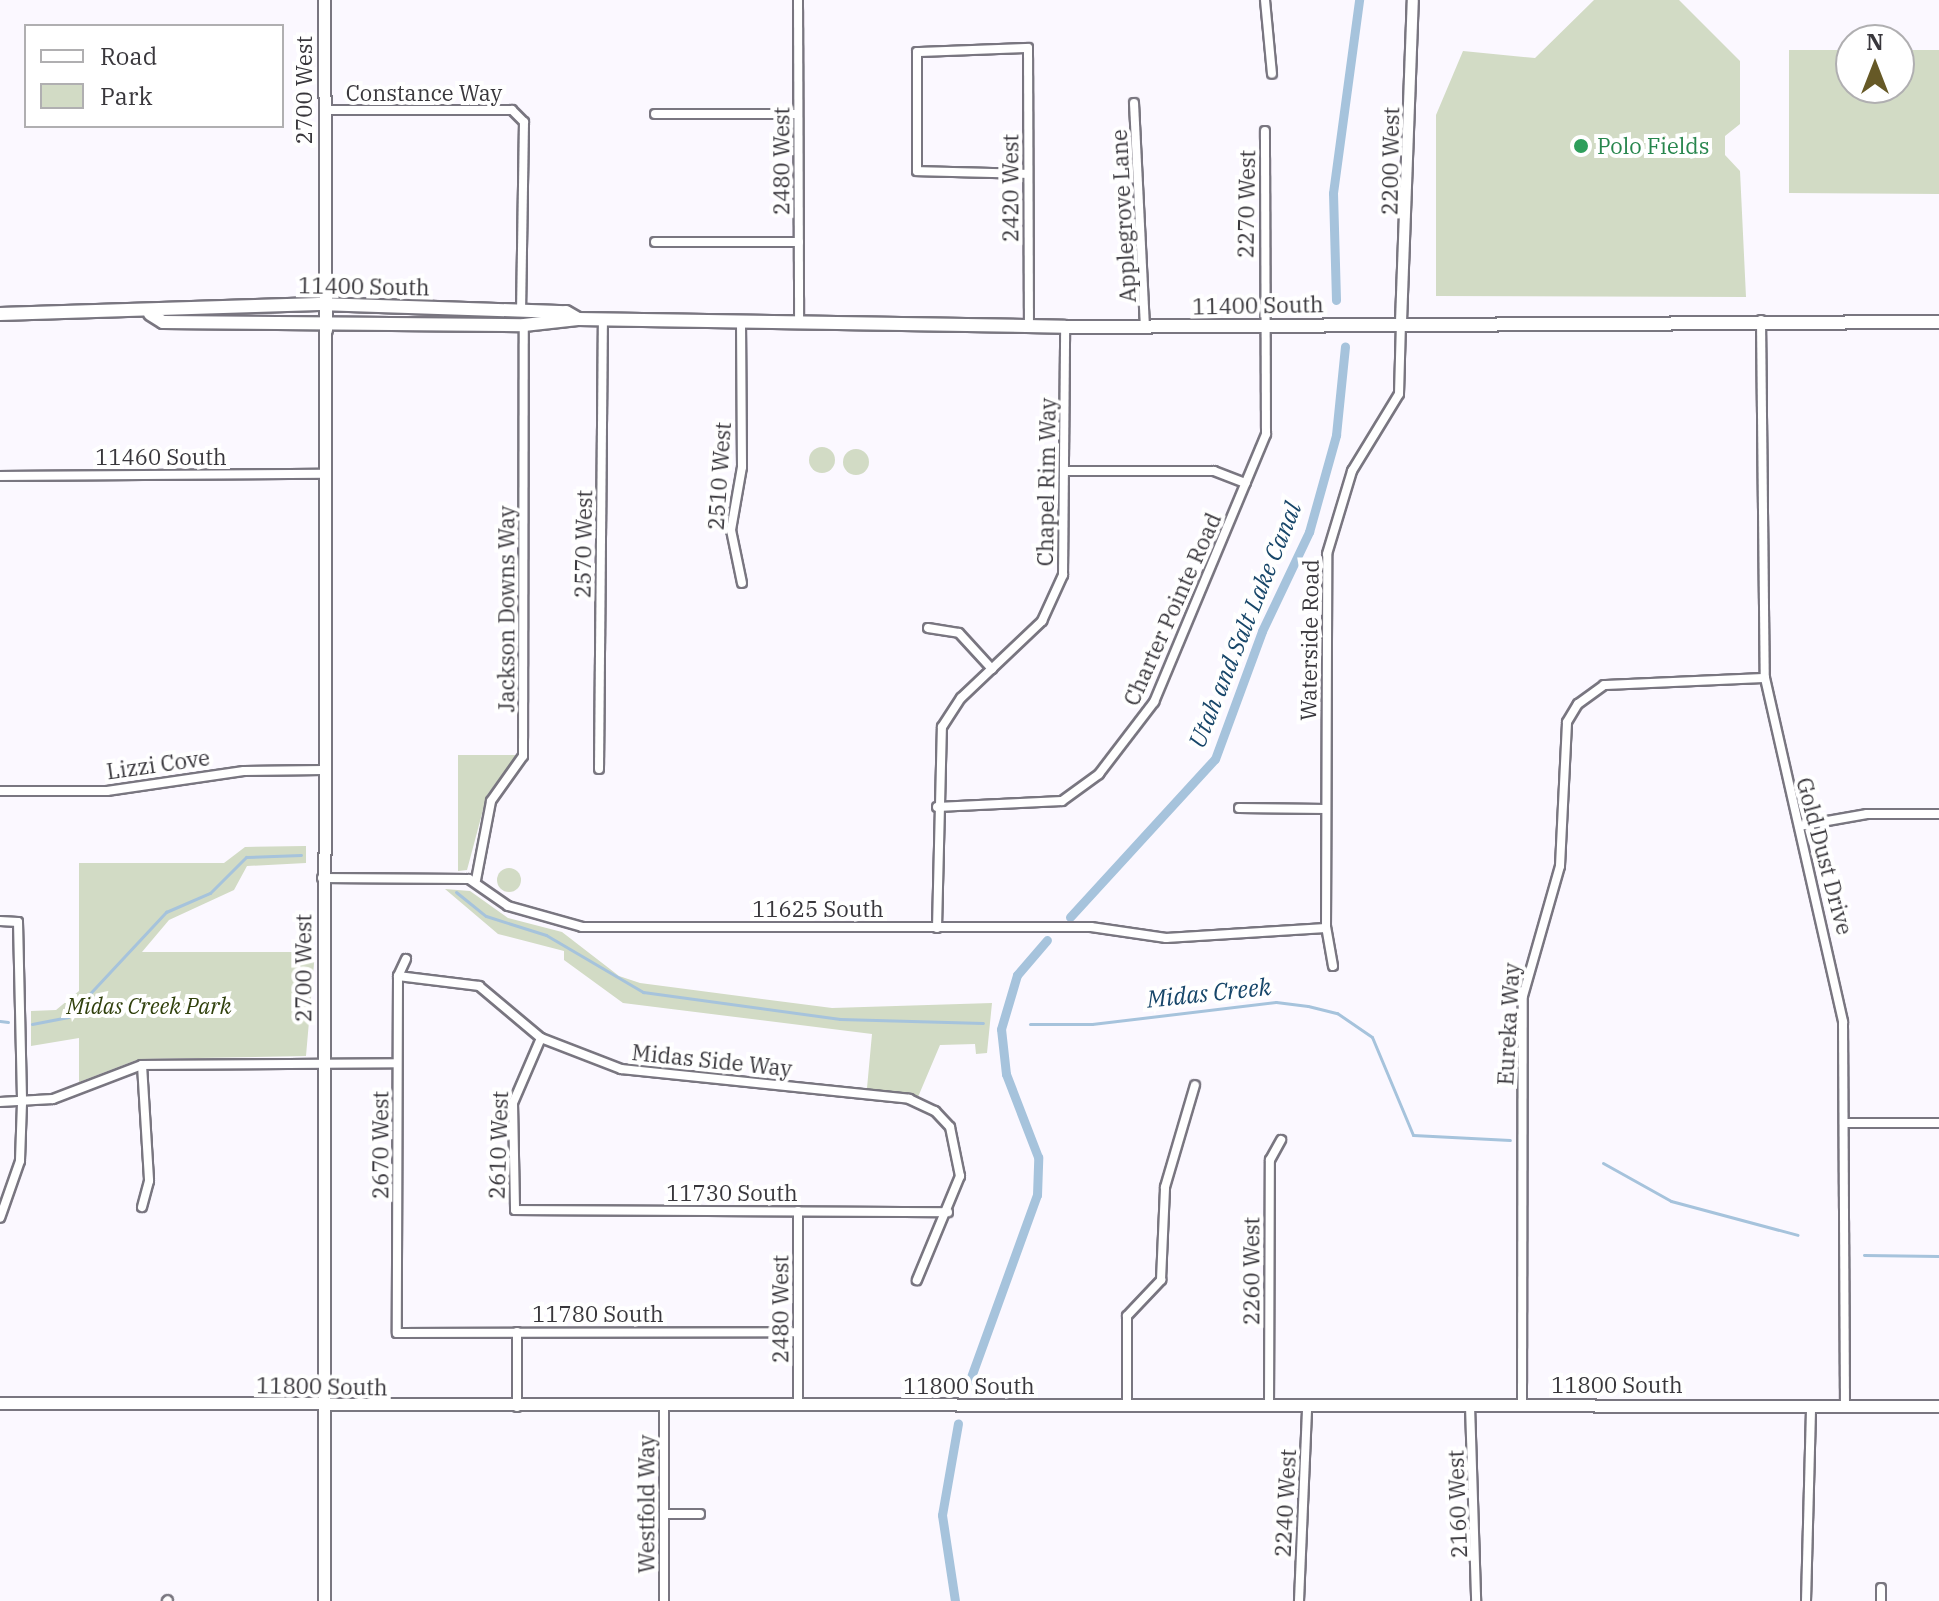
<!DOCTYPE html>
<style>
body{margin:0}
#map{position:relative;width:1939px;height:1601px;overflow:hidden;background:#fbf8ff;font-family:"IBM Plex Serif",serif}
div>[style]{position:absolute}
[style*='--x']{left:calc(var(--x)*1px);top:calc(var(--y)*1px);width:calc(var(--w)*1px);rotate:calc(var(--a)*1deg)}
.green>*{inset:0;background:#d2dbc5}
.round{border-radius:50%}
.stream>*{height:3px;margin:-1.5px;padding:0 1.5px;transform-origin:1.5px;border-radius:1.5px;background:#a6c3dc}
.canal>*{height:9px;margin:-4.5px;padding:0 4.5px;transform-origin:4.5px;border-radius:4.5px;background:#a6c3dc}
.roads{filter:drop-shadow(2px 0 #797680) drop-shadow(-2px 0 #797680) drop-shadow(0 2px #797680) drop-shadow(0 -2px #797680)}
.minor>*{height:8px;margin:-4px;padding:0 4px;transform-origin:4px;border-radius:4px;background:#fff}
.tertiary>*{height:10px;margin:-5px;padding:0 5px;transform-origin:5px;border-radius:5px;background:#fff}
.secondary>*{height:11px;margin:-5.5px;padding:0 5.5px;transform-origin:5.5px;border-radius:5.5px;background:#fff}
.primary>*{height:12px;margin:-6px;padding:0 6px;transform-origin:6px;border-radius:6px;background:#fff}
.dots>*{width:22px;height:22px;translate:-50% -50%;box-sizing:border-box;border:4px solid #fff;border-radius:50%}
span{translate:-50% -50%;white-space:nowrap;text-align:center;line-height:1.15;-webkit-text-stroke:8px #fff;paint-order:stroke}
.street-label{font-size:22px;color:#39373c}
.leisure-label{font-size:22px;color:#27864d}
.left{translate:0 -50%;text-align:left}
.park-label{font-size:22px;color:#30400c;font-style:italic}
.water-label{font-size:24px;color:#174669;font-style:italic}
.legend{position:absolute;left:24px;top:24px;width:260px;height:104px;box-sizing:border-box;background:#fff;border:2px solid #b0afb1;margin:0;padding:10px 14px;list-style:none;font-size:24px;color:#39373c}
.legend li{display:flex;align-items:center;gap:16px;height:40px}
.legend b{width:40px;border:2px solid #b0afb1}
.north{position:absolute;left:1835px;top:24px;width:80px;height:80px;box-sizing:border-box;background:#fff;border:2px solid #b0afb1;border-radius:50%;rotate:0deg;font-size:22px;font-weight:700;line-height:32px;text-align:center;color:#39373c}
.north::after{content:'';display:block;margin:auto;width:28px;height:36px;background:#665926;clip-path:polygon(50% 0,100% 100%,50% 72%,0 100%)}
</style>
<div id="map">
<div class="green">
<i style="clip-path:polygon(1594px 0,1679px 0,1740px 61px,1740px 124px,1725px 136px,1725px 155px,1740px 171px,1746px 297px,1436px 296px,1436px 115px,1463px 51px,1535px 58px)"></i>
<i style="clip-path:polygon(1789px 50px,1851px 50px,1851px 88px,1899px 88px,1899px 50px,1939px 50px,1939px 194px,1789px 193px)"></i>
<i class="round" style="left:809px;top:447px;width:26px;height:26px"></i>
<i class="round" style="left:843px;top:449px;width:26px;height:26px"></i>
<i style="clip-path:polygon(458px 755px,517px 755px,487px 795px,467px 870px,458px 871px)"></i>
<i style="clip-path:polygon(306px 846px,306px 863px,247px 866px,234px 890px,169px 920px,142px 952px,315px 952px,306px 1056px,139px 1059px,79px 1082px,79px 1038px,31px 1046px,31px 1011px,56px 1010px,79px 991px,79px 863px,224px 863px,245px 847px)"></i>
<i class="round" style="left:497px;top:868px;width:24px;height:24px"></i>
<i style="clip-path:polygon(445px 889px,470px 891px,508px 918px,562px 932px,619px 976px,640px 983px,832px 1008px,992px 1003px,987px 1053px,976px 1054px,975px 1044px,940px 1045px,918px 1097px,867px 1088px,872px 1034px,623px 1003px,564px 960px,564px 951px,498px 934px)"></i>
</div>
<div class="stream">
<i style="--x:456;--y:892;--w:38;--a:39"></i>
<i style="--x:486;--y:916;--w:63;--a:17.6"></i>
<i style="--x:546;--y:935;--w:113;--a:30.4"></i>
<i style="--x:643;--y:992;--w:199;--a:7.8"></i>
<i style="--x:840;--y:1019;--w:143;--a:1.6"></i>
<i style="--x:0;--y:1021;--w:8;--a:7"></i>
<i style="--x:32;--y:1024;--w:37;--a:-11"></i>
<i style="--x:68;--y:1017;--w:144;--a:-47"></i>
<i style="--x:166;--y:912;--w:48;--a:-23.4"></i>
<i style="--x:210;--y:893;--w:51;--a:-45"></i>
<i style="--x:246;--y:857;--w:55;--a:-2.1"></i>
<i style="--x:1030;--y:1024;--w:62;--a:0"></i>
<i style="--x:1092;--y:1024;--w:185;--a:-6.8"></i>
<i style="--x:1276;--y:1002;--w:32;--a:7"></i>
<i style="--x:1308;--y:1006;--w:30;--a:14"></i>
<i style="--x:1337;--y:1013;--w:42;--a:34.4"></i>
<i style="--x:1372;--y:1037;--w:106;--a:67.3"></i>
<i style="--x:1413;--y:1135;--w:97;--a:3"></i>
<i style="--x:1603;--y:1163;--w:78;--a:29.2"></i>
<i style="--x:1671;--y:1201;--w:131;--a:15"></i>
<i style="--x:1864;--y:1255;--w:75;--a:0.8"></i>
</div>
<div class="canal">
<i style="--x:1336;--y:300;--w:107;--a:-91.6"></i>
<i style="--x:1333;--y:193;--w:195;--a:-82.3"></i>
<i style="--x:1070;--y:917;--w:214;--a:-47.5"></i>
<i style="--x:1215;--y:759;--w:136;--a:-69.8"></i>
<i style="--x:1262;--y:631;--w:110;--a:-64.6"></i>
<i style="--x:1309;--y:532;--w:101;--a:-74.4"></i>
<i style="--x:1336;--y:435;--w:89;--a:-84.2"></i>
<i style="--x:967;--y:1388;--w:205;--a:-70.1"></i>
<i style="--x:1037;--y:1195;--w:38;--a:-88"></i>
<i style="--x:1038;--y:1157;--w:89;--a:-111.1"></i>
<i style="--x:1006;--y:1074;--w:45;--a:-96.3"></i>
<i style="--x:1001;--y:1029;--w:56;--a:-73.5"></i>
<i style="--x:1017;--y:975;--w:46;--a:-49.4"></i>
<i style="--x:955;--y:1601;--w:87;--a:-98.6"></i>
<i style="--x:942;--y:1515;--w:93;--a:-80.1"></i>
</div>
<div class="roads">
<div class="minor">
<i style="--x:798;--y:0;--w:323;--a:89.8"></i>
<i style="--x:1265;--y:0;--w:74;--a:84.6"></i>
<i style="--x:1134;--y:103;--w:224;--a:87.2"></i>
<i style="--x:324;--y:110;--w:188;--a:0"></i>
<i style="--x:512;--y:110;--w:17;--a:45"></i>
<i style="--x:524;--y:122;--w:188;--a:90.9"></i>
<i style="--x:655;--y:114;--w:143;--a:0"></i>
<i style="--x:1028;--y:174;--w:111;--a:-178.5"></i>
<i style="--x:917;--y:171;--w:119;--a:-90"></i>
<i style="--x:917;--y:52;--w:111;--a:-2.1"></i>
<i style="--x:1028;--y:48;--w:279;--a:89.8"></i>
<i style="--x:655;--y:242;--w:144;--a:0"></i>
<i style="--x:1761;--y:320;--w:358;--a:89.4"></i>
<i style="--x:1765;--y:678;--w:353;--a:77.2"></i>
<i style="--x:1843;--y:1022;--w:382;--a:89.7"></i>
<i style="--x:741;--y:322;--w:145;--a:89.6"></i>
<i style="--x:742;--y:467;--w:64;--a:99.9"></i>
<i style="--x:731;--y:530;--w:54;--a:78.3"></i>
<i style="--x:1065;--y:471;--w:149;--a:0"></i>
<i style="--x:1214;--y:471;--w:34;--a:21"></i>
<i style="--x:0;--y:476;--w:322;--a:-0.4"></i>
<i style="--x:928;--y:628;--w:31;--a:9"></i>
<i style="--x:959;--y:633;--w:49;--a:47.5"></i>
<i style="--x:599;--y:769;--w:448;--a:-89.5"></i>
<i style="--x:0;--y:791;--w:107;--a:0"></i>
<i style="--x:107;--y:791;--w:138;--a:-8.3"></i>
<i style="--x:244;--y:771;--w:78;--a:-0.7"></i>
<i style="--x:937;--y:807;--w:125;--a:-2.7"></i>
<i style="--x:1062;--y:801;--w:46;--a:-36.1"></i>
<i style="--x:1099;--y:774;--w:91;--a:-52.6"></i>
<i style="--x:1154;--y:702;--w:290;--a:-67.3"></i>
<i style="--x:1266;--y:434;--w:303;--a:-90.2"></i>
<i style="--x:1239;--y:808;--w:87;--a:0.7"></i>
<i style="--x:1799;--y:826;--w:69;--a:-10"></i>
<i style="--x:1867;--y:814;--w:72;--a:0"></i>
<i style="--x:322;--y:878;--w:147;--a:0.4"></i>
<i style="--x:469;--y:879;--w:47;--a:34.7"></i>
<i style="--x:508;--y:906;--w:77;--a:15.8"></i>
<i style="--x:582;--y:927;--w:509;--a:0"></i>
<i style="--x:1091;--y:927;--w:76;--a:8.3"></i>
<i style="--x:1166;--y:938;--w:160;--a:-3.6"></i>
<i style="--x:476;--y:880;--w:80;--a:-79.2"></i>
<i style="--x:491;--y:801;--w:55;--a:-54.6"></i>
<i style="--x:523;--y:756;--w:431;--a:-89.9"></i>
<i style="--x:0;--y:921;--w:18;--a:3"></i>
<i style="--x:18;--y:922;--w:181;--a:88.7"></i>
<i style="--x:22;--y:1103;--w:58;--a:92"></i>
<i style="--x:20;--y:1161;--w:60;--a:109.3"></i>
<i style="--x:937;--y:928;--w:201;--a:-88.6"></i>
<i style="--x:942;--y:727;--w:35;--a:-57"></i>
<i style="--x:961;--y:698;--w:112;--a:-43.5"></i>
<i style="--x:1042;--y:621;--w:51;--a:-65.5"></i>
<i style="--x:1063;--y:575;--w:248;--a:-89.5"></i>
<i style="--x:406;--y:959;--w:19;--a:115"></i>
<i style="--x:398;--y:976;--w:357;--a:90.2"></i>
<i style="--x:397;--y:1333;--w:401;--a:-0.1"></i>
<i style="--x:1333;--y:966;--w:39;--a:-100"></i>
<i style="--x:1326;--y:928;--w:374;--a:-89.8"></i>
<i style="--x:1327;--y:554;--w:87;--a:-73.2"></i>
<i style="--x:1352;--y:471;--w:90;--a:-58.6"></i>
<i style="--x:1399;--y:394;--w:71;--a:-88.4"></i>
<i style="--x:398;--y:976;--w:82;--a:7"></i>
<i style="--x:479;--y:986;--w:81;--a:40"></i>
<i style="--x:541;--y:1038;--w:86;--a:21.2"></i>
<i style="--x:621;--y:1069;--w:290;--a:5.9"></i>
<i style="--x:909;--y:1099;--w:29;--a:25"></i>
<i style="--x:935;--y:1111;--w:22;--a:47"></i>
<i style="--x:950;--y:1127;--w:50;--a:78.5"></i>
<i style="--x:960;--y:1176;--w:113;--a:112.5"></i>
<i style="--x:541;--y:1038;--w:71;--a:113.3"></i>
<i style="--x:513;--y:1103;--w:107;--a:88.9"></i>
<i style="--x:515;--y:1210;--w:433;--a:0.3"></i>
<i style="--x:142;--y:1065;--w:116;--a:86.5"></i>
<i style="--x:149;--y:1181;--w:27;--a:105"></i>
<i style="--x:0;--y:1102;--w:53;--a:-3.2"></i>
<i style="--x:53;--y:1099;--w:95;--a:-20.9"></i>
<i style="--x:142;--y:1065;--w:255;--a:-0.4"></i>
<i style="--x:1846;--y:1123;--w:93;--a:0"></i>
<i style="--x:517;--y:1332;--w:75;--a:90"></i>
<i style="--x:1127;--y:1405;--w:89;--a:-90"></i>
<i style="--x:1127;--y:1316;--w:50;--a:-46.6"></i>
<i style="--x:1161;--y:1280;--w:93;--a:-87.5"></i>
<i style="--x:1165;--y:1187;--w:106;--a:-73.6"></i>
<i style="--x:1470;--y:1405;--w:196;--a:88.2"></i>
<i style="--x:798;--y:1406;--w:195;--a:-90"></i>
<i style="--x:1269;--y:1406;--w:246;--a:-89.8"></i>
<i style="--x:1270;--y:1160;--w:23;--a:-61"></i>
<i style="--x:1522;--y:1406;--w:410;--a:-89.9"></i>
<i style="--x:1523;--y:996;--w:135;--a:-74.1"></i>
<i style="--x:1560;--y:866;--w:144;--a:-87.2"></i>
<i style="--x:1567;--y:722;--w:21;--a:-59"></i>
<i style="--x:1578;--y:704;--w:32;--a:-36"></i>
<i style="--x:1604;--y:685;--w:161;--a:-2.5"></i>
<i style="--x:664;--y:1514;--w:36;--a:0"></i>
<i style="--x:1881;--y:1588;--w:13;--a:90"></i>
<i style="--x:167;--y:1601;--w:1;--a:-45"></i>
<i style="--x:664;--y:1601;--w:194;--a:-90"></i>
<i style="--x:1299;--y:1601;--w:194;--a:-87.6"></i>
<i style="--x:1806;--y:1601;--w:196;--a:-88.5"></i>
</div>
<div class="tertiary">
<i style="--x:1401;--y:322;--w:322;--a:-87.9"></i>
</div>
<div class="secondary">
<i style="--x:324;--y:0;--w:330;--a:89.7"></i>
<i style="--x:0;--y:1403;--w:1939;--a:0.09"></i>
<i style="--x:324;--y:1601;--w:1421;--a:-89.96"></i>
</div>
<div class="primary">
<i style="--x:0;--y:314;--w:319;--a:-1.8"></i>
<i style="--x:319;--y:304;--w:247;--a:1.9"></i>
<i style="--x:566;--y:312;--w:14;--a:30"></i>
<i style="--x:150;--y:314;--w:15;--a:32"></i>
<i style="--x:163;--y:322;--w:361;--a:0.5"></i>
<i style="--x:524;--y:325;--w:54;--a:-6.3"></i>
<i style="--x:578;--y:319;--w:487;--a:0.9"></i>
<i style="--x:1065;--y:327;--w:874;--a:-0.33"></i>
</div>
</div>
<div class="dots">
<i style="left:1581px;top:146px;background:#2e9e5b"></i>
</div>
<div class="street-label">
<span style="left:304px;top:90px;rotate:-90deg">2700 West</span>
<span style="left:424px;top:93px">Constance Way</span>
<span style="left:781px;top:161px;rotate:-90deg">2480 West</span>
<span style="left:1390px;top:161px;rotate:-89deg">2200 West</span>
<span style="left:1010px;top:188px;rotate:-90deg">2420 West</span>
<span style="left:1246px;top:204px;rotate:-89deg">2270 West</span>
<span style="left:1123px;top:216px;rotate:-93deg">Applegrove Lane</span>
<span style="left:364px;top:286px;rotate:1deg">11400 South</span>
<span style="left:1258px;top:305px;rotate:-1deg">11400 South</span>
<span style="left:161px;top:457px">11460 South</span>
<span style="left:719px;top:476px;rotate:-86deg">2510 West</span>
<span style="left:1046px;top:482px;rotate:-89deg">Chapel Rim Way</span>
<span style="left:583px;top:544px;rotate:-89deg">2570 West</span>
<span style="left:506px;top:609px;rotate:-90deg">Jackson Downs Way</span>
<span style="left:1172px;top:609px;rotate:-66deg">Charter Pointe Road</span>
<span style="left:1309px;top:640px;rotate:-89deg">Waterside Road</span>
<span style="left:158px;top:764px;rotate:-8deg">Lizzi Cove</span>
<span style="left:1825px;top:856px;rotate:75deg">Gold Dust Drive</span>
<span style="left:818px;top:909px">11625 South</span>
<span style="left:303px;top:968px;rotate:-90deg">2700 West</span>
<span style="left:1508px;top:1024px;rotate:-87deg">Eureka Way</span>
<span style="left:712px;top:1060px;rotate:6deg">Midas Side Way</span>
<span style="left:380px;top:1145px;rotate:-90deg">2670 West</span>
<span style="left:498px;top:1145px;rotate:-88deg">2610 West</span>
<span style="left:732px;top:1193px">11730 South</span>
<span style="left:1251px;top:1271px;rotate:-90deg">2260 West</span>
<span style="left:780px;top:1309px;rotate:-90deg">2480 West</span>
<span style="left:598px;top:1314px">11780 South</span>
<span style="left:1617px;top:1385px">11800 South</span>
<span style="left:322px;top:1386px;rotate:1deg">11800 South</span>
<span style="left:969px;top:1386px">11800 South</span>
<span style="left:1285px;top:1503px;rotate:-87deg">2240 West</span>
<span style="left:646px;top:1504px;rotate:-90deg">Westfold Way</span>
<span style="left:1457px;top:1504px;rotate:-92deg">2160 West</span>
</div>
<div class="leisure-label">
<span class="left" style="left:1597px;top:146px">Polo Fields</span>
</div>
<div class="park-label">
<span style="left:149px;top:1006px">Midas Creek Park</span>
</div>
<div class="water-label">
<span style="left:1245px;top:625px;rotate:-68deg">Utah and Salt Lake Canal</span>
<span style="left:1209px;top:993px;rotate:-6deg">Midas Creek</span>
</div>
<ul class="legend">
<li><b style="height:10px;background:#fff"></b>Road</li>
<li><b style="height:22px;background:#d2dbc5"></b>Park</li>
</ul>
<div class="north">N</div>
</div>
